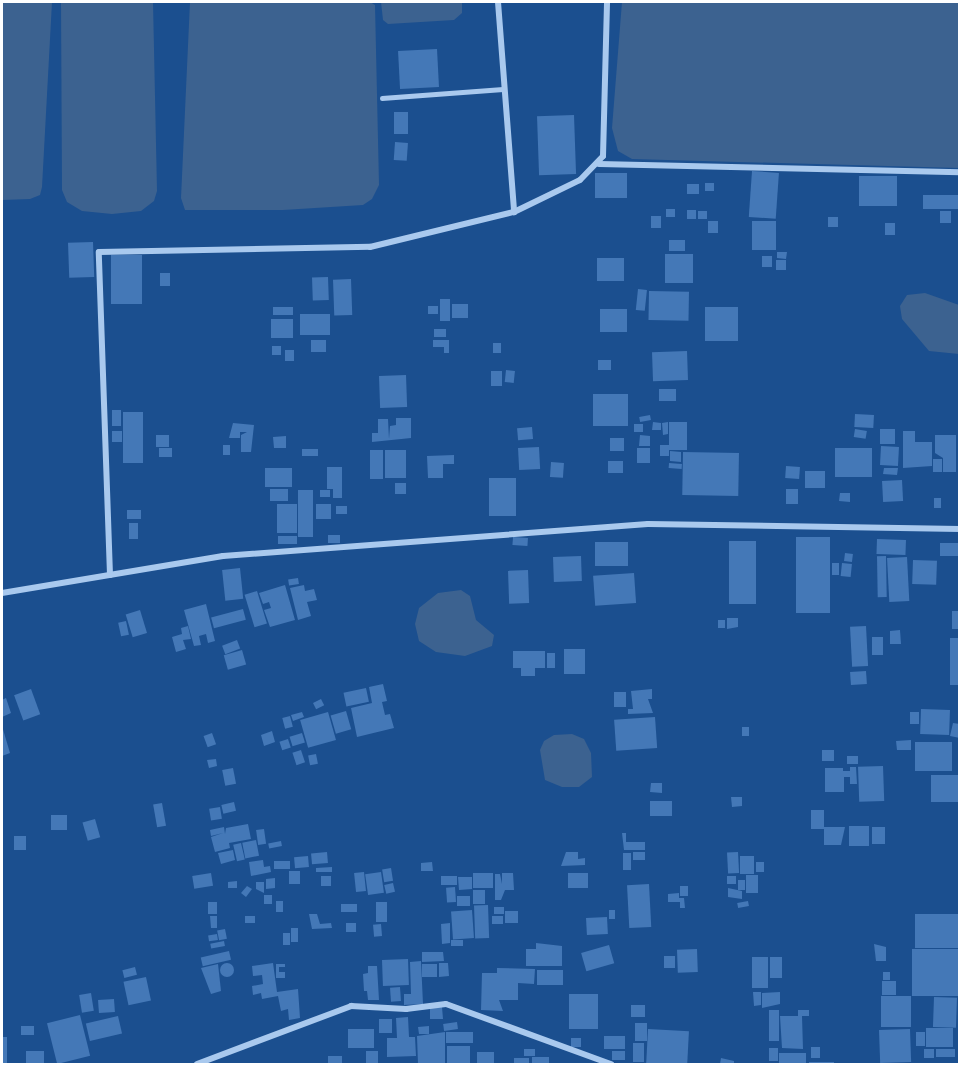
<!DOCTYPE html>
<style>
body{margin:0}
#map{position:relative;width:961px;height:1066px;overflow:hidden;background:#1b4f8f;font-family:Rubik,sans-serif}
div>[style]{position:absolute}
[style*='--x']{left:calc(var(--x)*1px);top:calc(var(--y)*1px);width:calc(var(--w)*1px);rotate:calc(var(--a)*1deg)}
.water>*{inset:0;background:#3c6290}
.building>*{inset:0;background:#4478b7;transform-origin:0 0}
.round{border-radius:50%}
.lane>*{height:4.5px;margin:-2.25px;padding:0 2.25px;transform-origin:2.25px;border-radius:2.25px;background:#a9c9ee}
.street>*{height:6px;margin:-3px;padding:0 3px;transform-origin:3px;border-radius:3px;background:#a9c9ee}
span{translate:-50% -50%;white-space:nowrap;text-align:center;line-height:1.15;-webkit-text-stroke:4.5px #1b4f8f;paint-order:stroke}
.frame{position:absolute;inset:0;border:3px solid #fff;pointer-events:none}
</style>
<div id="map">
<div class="water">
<i style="clip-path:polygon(2px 2px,52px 2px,42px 187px,40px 195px,30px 199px,2px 200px)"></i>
<i style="clip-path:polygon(61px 2px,153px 2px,157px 191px,154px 201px,141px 211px,112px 214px,82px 211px,67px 202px,62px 190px)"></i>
<i style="clip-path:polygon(190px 2px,370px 2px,375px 5px,379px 185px,372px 199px,363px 205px,283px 210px,185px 210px,181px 198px)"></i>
<i style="clip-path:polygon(381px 2px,462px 2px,462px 13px,454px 20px,388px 24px,383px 20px)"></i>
<i style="clip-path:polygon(622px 2px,959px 2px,959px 168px,632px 159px,618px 151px,612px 128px)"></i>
<i style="clip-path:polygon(925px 293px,959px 305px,959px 354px,929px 351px,902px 319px,900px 306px,907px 295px)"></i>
<i style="clip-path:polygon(461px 590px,470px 596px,476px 620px,494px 635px,492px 646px,465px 656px,436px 652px,419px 641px,415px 624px,419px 608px,438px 593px)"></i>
<i style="clip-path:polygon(572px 734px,584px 739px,591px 753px,592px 777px,579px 787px,562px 787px,545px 780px,540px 750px,544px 741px,554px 735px)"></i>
</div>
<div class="building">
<i style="left:437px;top:49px;width:38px;height:39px;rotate:87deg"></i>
<i style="left:408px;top:112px;width:22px;height:14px;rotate:90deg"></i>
<i style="left:574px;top:115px;width:59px;height:37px;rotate:88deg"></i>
<i style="left:395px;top:142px;width:13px;height:18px;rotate:4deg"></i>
<i style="left:752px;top:171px;width:27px;height:46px;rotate:4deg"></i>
<i style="left:595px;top:173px;width:32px;height:25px"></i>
<i style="left:859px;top:176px;width:38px;height:30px"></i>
<i style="left:705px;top:183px;width:9px;height:8px"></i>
<i style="left:687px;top:184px;width:12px;height:10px"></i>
<i style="left:923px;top:195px;width:35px;height:14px"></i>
<i style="left:666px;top:209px;width:9px;height:8px"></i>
<i style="left:687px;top:210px;width:9px;height:9px"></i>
<i style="left:698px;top:211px;width:9px;height:8px"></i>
<i style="left:940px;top:211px;width:11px;height:12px"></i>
<i style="left:651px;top:216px;width:10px;height:12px"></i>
<i style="left:838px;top:217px;width:10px;height:10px;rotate:90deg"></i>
<i style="left:708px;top:221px;width:10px;height:12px"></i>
<i style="left:752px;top:221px;width:24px;height:29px"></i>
<i style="left:885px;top:223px;width:10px;height:12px"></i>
<i style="left:669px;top:240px;width:16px;height:11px"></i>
<i style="left:93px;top:242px;width:35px;height:25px;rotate:88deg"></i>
<i style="clip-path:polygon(777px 252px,787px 252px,786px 259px,777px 258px)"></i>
<i style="left:665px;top:254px;width:28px;height:29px"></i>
<i style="left:111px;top:255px;width:31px;height:49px"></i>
<i style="left:762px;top:256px;width:10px;height:11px"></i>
<i style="left:597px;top:258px;width:27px;height:23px"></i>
<i style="left:776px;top:260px;width:10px;height:10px"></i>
<i style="left:160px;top:273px;width:10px;height:13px"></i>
<i style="left:328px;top:277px;width:23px;height:16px;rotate:88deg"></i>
<i style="left:351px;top:279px;width:36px;height:18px;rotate:88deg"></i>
<i style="left:638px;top:289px;width:9px;height:21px;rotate:6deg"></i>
<i style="left:649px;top:291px;width:40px;height:29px;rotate:1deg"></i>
<i style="left:450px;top:299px;width:22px;height:10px;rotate:90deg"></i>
<i style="left:468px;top:304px;width:14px;height:16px;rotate:90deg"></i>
<i style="left:428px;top:306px;width:10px;height:8px"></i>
<i style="left:273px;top:307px;width:20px;height:8px"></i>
<i style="left:705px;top:307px;width:33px;height:34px"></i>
<i style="left:600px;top:309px;width:27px;height:23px"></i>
<i style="left:300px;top:314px;width:30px;height:21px"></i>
<i style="left:271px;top:319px;width:22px;height:19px"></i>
<i style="left:434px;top:329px;width:12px;height:8px"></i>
<i style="left:311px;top:340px;width:15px;height:12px"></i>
<i style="clip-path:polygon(433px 340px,449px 340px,449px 353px,444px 353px,444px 347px,433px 347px)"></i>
<i style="left:493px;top:343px;width:8px;height:10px"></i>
<i style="left:272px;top:346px;width:9px;height:9px"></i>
<i style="left:294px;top:350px;width:11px;height:9px;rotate:90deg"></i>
<i style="left:687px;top:351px;width:29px;height:35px;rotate:88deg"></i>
<i style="left:598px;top:360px;width:13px;height:10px"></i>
<i style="left:506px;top:370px;width:9px;height:12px;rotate:6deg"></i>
<i style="left:491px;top:371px;width:11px;height:15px"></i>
<i style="left:406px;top:375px;width:32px;height:27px;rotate:88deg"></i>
<i style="left:659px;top:389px;width:17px;height:12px"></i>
<i style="left:593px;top:394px;width:35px;height:32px"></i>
<i style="left:112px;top:410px;width:9px;height:16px"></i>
<i style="left:143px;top:412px;width:51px;height:20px;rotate:90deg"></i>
<i style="left:855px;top:414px;width:19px;height:13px;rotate:3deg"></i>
<i style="left:650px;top:415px;width:5px;height:11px;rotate:79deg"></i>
<i style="clip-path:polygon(396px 418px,411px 418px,411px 438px,372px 442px,372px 433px,378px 433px,378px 419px,388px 419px,389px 439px,390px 426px,396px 425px)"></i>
<i style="clip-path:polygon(653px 422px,661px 423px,661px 430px,652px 430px)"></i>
<i style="clip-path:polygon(668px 422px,668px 434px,663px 435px,662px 423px)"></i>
<i style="left:669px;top:422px;width:18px;height:28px"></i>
<i style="clip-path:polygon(233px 423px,254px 425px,251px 452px,241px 452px,241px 435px,247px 432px,240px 432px,240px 438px,229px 438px)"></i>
<i style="left:634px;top:424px;width:9px;height:8px"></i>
<i style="left:532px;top:427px;width:12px;height:15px;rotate:85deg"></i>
<i style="left:855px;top:429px;width:12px;height:8px;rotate:9deg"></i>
<i style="left:895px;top:429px;width:15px;height:15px;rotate:90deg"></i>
<i style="left:112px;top:431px;width:10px;height:11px"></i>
<i style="clip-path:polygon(903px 431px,915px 431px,915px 442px,932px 442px,932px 466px,903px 468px)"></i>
<i style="left:169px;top:435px;width:12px;height:13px;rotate:90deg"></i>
<i style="clip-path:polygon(640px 435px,650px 436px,650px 446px,639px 446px)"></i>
<i style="clip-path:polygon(935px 435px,956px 435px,956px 472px,943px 472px,943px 458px,935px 453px)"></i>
<i style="clip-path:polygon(286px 436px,286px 448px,274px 448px,273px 437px)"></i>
<i style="left:610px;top:438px;width:14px;height:13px"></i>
<i style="left:223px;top:445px;width:7px;height:10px"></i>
<i style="left:660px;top:445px;width:9px;height:11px"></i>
<i style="left:881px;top:446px;width:18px;height:19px;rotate:3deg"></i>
<i style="left:539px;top:447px;width:22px;height:21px;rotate:87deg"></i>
<i style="left:159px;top:448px;width:13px;height:9px"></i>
<i style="left:637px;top:448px;width:13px;height:15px"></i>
<i style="left:835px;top:448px;width:37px;height:29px"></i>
<i style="left:302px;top:449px;width:16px;height:7px"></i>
<i style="left:370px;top:450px;width:13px;height:29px"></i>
<i style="left:385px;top:450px;width:21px;height:28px"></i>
<i style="clip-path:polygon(670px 451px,681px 452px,681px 462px,670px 461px)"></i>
<i style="left:683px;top:452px;width:56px;height:43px;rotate:1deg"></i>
<i style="clip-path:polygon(454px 455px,454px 464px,443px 464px,443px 478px,428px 478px,427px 456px)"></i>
<i style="left:933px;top:459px;width:9px;height:13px"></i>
<i style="left:608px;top:461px;width:15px;height:12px"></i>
<i style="left:551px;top:462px;width:13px;height:15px;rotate:4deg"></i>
<i style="left:669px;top:463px;width:13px;height:5px;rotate:4deg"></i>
<i style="left:786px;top:466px;width:14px;height:12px;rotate:4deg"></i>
<i style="clip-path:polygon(327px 467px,342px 467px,342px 498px,333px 498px,333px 489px,327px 489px)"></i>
<i style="left:265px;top:468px;width:27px;height:19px"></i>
<i style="clip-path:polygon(884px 468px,898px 468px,897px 475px,883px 474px)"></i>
<i style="left:805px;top:471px;width:20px;height:17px"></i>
<i style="left:489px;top:478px;width:27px;height:38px"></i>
<i style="left:902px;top:480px;width:21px;height:20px;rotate:87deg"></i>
<i style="left:395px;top:483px;width:11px;height:11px"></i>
<i style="left:270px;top:489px;width:18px;height:12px"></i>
<i style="left:786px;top:489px;width:12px;height:15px"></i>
<i style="left:298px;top:490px;width:15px;height:47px"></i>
<i style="left:320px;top:490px;width:10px;height:7px"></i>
<i style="clip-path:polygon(840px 493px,850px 493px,850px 502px,839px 501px)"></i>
<i style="left:934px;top:498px;width:7px;height:10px"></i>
<i style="left:297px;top:504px;width:29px;height:20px;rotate:90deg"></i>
<i style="left:316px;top:504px;width:15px;height:15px"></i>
<i style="left:336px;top:506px;width:11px;height:8px"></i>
<i style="left:127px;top:510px;width:14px;height:9px"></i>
<i style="left:129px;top:523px;width:9px;height:16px"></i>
<i style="left:328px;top:535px;width:12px;height:8px"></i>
<i style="left:278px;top:536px;width:19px;height:8px"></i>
<i style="left:513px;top:537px;width:15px;height:8px;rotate:4deg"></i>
<i style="left:796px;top:537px;width:34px;height:76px"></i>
<i style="left:877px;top:539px;width:29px;height:15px;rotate:2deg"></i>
<i style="left:729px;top:541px;width:27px;height:63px"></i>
<i style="left:595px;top:542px;width:33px;height:24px"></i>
<i style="left:940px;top:543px;width:20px;height:13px"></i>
<i style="left:845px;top:553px;width:8px;height:8px;rotate:7deg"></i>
<i style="left:581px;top:556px;width:25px;height:28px;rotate:88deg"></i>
<i style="left:886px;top:556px;width:41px;height:9px;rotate:89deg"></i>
<i style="left:907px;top:557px;width:44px;height:20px;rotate:87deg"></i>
<i style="left:913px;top:560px;width:24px;height:24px;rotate:2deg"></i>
<i style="left:832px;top:563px;width:7px;height:12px"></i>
<i style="left:842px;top:563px;width:10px;height:13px;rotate:6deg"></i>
<i style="left:240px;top:568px;width:31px;height:18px;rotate:84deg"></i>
<i style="left:528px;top:570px;width:33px;height:20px;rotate:88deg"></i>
<i style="left:634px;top:573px;width:30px;height:41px;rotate:86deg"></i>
<i style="left:298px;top:578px;width:6px;height:10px;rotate:81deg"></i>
<i style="clip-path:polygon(285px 585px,295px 620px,270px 627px,264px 610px,271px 608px,269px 602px,263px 604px,259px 593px)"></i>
<i style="clip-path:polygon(304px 585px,305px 591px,314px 589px,317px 600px,307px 602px,311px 616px,298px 620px,290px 588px)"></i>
<i style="left:257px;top:591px;width:34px;height:13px;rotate:73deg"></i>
<i style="clip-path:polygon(206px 604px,215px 641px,208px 643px,206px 634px,199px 636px,201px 645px,194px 646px,184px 610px)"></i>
<i style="left:243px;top:609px;width:11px;height:33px;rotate:75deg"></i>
<i style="left:140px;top:610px;width:24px;height:15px;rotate:73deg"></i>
<i style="left:952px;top:611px;width:8px;height:18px"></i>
<i style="clip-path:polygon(727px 618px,738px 618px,738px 627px,727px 629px)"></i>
<i style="left:718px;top:620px;width:7px;height:8px"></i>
<i style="left:126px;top:621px;width:14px;height:8px;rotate:78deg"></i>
<i style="clip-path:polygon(188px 626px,191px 639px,183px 640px,186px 649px,176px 652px,172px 637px,182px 634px,181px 628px)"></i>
<i style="left:866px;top:626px;width:40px;height:16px;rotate:87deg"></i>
<i style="clip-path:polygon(900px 630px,901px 644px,890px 644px,890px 631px)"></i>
<i style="left:872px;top:637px;width:11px;height:18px"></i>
<i style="left:950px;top:638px;width:10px;height:47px"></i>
<i style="left:237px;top:640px;width:9px;height:16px;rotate:69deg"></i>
<i style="left:564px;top:649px;width:21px;height:25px"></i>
<i style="left:242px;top:650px;width:15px;height:19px;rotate:74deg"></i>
<i style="clip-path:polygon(513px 651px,545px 651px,545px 668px,535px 668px,535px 676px,521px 676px,521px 668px,513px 668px)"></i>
<i style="left:547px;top:653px;width:8px;height:15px"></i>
<i style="left:866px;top:671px;width:13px;height:16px;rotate:86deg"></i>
<i style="clip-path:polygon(383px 684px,387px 701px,382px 702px,385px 715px,390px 714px,394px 728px,357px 737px,351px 708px,372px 703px,369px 687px)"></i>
<i style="left:366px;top:688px;width:14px;height:23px;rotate:78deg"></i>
<i style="left:31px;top:689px;width:27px;height:18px;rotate:70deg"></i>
<i style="clip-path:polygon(652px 689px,652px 699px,648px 699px,653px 713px,628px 714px,628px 709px,633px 709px,631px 691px)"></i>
<i style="left:614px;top:692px;width:12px;height:15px"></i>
<i style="clip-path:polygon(6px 698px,11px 713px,2px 717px,2px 700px)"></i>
<i style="left:321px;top:699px;width:7px;height:9px;rotate:63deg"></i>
<i style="left:921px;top:709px;width:29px;height:25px;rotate:2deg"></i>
<i style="left:346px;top:711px;width:19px;height:16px;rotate:74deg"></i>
<i style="clip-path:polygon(302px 712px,304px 717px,293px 721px,291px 715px)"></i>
<i style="left:328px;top:712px;width:29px;height:29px;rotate:74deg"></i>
<i style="left:910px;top:712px;width:9px;height:12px"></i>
<i style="left:290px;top:716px;width:11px;height:8px;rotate:75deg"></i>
<i style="left:655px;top:717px;width:31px;height:41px;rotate:86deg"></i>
<i style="clip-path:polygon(953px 723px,960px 724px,960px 738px,950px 736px)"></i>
<i style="clip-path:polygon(2px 726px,10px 753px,2px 756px)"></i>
<i style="left:742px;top:727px;width:7px;height:9px"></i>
<i style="clip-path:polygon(272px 731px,275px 742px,264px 746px,261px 735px)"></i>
<i style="left:212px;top:733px;width:12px;height:9px;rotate:70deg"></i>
<i style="left:302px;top:733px;width:10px;height:13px;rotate:73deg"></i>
<i style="left:288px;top:739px;width:9px;height:9px;rotate:72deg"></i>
<i style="clip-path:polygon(911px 740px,911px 750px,897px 750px,896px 741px)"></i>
<i style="left:915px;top:742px;width:37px;height:29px"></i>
<i style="left:301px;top:750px;width:13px;height:9px;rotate:72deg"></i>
<i style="left:822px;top:750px;width:12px;height:11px"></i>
<i style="left:316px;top:754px;width:10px;height:8px;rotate:79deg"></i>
<i style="left:858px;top:756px;width:8px;height:11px;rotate:90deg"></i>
<i style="clip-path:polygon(216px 759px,217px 766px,209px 768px,207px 760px)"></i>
<i style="left:883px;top:766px;width:35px;height:25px;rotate:88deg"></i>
<i style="clip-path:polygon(850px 767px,856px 767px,857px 784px,850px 784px,850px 777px,844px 777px,844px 792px,825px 792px,825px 768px,843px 768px,843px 771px,850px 771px)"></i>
<i style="left:233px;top:768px;width:16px;height:11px;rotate:79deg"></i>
<i style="left:931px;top:775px;width:29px;height:27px"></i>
<i style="clip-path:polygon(651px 783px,662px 783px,662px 793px,650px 792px)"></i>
<i style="clip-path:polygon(731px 797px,742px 797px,742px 806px,732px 807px)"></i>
<i style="left:650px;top:801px;width:22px;height:15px"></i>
<i style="left:234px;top:802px;width:9px;height:13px;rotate:77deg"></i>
<i style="left:162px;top:803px;width:23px;height:9px;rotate:80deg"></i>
<i style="left:220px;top:807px;width:12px;height:11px;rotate:81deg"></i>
<i style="left:811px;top:810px;width:13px;height:19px"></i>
<i style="left:67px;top:815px;width:15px;height:16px;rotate:90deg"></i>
<i style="left:95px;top:819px;width:19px;height:13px;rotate:74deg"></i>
<i style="clip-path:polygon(248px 824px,251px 839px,229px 843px,230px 848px,215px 852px,211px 837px,223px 833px,211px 836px,210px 830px,224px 827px,225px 834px,226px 828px)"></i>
<i style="left:849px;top:826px;width:20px;height:20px"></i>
<i style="clip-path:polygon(824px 827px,845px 827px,841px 845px,824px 845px)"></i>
<i style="left:872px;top:827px;width:13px;height:17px"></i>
<i style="left:264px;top:829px;width:15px;height:8px;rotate:82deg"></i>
<i style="clip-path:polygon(622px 833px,626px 833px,626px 842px,645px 842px,645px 850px,624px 850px)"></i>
<i style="left:14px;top:836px;width:12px;height:14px"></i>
<i style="left:256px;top:840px;width:16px;height:14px;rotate:79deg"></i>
<i style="left:281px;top:841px;width:5px;height:13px;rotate:79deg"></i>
<i style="left:241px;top:843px;width:17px;height:8px;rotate:77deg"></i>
<i style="clip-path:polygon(233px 850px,235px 860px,221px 864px,218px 853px)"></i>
<i style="left:327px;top:852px;width:11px;height:16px;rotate:85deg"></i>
<i style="clip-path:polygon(566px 852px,578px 852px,578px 859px,585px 858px,585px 865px,561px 866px)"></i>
<i style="left:633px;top:852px;width:12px;height:8px"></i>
<i style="left:738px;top:852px;width:21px;height:11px;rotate:87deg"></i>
<i style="left:623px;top:853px;width:8px;height:17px"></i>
<i style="left:308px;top:856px;width:11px;height:14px;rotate:85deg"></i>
<i style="left:740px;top:856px;width:14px;height:18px"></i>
<i style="clip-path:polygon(263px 860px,264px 867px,270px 866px,271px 872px,251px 876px,249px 862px)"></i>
<i style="left:274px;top:861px;width:16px;height:8px"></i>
<i style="clip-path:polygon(432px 862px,433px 871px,421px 871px,421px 863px)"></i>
<i style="left:756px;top:862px;width:8px;height:10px"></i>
<i style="clip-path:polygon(332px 867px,332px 872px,316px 872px,316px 868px)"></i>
<i style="left:391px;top:868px;width:13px;height:9px;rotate:81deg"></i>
<i style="left:289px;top:871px;width:11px;height:13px"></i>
<i style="left:364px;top:872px;width:19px;height:10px;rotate:84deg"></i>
<i style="left:381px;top:872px;width:21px;height:16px;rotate:82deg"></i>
<i style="left:211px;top:873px;width:13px;height:19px;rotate:81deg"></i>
<i style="left:473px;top:873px;width:20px;height:15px"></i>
<i style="clip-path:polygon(502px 873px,513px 873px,514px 890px,505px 890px,501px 900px,495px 900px,495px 874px,500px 874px,502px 884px)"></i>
<i style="left:568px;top:873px;width:20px;height:15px"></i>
<i style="left:746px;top:875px;width:12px;height:18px"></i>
<i style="left:321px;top:876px;width:10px;height:10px"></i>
<i style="left:457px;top:876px;width:9px;height:16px;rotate:90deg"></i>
<i style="left:727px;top:876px;width:9px;height:8px"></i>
<i style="clip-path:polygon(458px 877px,472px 877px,472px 889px,459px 890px)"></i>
<i style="clip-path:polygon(275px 878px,275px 888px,266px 889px,266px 879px)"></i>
<i style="left:738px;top:880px;width:7px;height:10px"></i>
<i style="clip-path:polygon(237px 881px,237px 888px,228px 888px,228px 882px)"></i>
<i style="clip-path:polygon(256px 882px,264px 882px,264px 893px,256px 889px)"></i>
<i style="left:393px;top:883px;width:9px;height:9px;rotate:77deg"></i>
<i style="left:649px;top:884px;width:43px;height:22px;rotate:87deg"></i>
<i style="clip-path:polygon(247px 886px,252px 889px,246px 897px,241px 893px)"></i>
<i style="left:680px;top:886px;width:8px;height:10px"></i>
<i style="left:455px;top:887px;width:15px;height:9px;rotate:86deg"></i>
<i style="clip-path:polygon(728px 888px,742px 891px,742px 899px,728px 897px)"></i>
<i style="left:485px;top:890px;width:14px;height:12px;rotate:90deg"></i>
<i style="clip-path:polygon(679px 893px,679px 898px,684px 898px,685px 908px,680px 908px,680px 902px,668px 902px,668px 894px)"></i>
<i style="left:264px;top:895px;width:8px;height:9px"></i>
<i style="left:457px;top:896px;width:13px;height:10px"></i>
<i style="left:276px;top:901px;width:7px;height:11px"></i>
<i style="left:748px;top:901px;width:5px;height:11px;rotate:79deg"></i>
<i style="left:208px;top:902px;width:9px;height:12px"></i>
<i style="left:376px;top:902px;width:11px;height:20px"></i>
<i style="left:357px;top:904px;width:8px;height:16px;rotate:90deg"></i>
<i style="left:488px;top:905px;width:33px;height:14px;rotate:88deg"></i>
<i style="left:494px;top:907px;width:10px;height:7px"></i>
<i style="left:472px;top:910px;width:28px;height:21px;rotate:86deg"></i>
<i style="left:609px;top:910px;width:6px;height:9px"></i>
<i style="left:505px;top:911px;width:13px;height:12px"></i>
<i style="clip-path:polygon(309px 914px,317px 914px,320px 924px,331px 923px,332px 928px,312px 929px)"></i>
<i style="left:915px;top:914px;width:45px;height:34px"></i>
<i style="clip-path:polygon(210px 916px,217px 916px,217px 928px,211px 928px)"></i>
<i style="left:245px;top:916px;width:10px;height:7px"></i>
<i style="left:492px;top:916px;width:11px;height:8px"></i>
<i style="left:607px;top:917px;width:17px;height:21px;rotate:87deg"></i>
<i style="left:346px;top:923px;width:10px;height:9px"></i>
<i style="clip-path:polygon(450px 923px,450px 943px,442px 944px,441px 924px)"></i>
<i style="left:381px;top:924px;width:12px;height:8px;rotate:85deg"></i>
<i style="left:291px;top:928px;width:7px;height:14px"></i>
<i style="left:225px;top:929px;width:10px;height:8px;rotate:79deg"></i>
<i style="left:283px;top:933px;width:7px;height:12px"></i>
<i style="left:217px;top:934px;width:6px;height:9px;rotate:81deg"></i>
<i style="left:451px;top:940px;width:12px;height:6px"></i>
<i style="left:224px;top:941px;width:5px;height:14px;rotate:79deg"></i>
<i style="clip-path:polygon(536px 943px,562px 946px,562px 966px,526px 966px,526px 949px,536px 949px)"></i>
<i style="clip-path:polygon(874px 944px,886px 947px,886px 961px,876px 961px)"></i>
<i style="left:609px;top:945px;width:19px;height:29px;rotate:74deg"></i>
<i style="left:697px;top:949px;width:23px;height:20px;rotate:88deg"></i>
<i style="left:912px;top:949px;width:48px;height:47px"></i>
<i style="left:229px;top:951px;width:9px;height:29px;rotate:77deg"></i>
<i style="clip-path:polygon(422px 952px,443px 952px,444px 961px,422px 962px)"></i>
<i style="left:664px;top:956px;width:11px;height:12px"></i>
<i style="left:752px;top:957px;width:16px;height:31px"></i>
<i style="left:770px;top:957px;width:12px;height:21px"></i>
<i style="left:408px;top:959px;width:26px;height:26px;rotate:88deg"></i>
<i style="clip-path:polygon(421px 961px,423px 1004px,404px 1005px,404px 994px,411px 994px,410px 962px)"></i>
<i class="round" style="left:220px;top:963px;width:14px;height:14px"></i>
<i style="clip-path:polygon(273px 963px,277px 992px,298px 989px,300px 1018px,289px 1020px,288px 1009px,281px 1011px,278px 996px,262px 999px,261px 993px,253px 995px,252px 986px,263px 984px,262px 975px,253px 976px,252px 966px)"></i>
<i style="clip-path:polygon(439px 963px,448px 963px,449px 976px,439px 977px)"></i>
<i style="clip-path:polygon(218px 964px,221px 991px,211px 994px,201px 968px)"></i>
<i style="clip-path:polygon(276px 964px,285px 964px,285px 967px,279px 967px,279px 972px,285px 972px,285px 978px,276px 978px)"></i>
<i style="left:422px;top:964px;width:15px;height:13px"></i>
<i style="clip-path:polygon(368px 966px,377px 966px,379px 1000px,368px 1000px,367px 991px,364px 991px,363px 974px,368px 973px)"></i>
<i style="left:135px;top:967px;width:8px;height:13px;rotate:76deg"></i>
<i style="clip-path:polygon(497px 968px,535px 969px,534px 984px,518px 983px,518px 1000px,499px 1000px,503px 1011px,481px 1010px,482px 973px,497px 973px)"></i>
<i style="left:537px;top:970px;width:26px;height:15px"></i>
<i style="left:883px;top:972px;width:7px;height:8px"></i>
<i style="left:146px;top:977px;width:24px;height:23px;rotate:78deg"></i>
<i style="left:882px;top:981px;width:14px;height:14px"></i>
<i style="left:400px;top:987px;width:14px;height:10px;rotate:86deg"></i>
<i style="clip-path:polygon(753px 992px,761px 992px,761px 1005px,754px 1006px)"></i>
<i style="clip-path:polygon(780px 992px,780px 1004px,762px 1008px,762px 993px)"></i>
<i style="left:91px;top:993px;width:18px;height:12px;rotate:81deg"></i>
<i style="left:569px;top:994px;width:29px;height:35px"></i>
<i style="left:881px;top:996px;width:30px;height:31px"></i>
<i style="left:934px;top:997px;width:23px;height:30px;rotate:2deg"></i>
<i style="left:114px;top:999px;width:13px;height:16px;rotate:86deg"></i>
<i style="left:631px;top:1005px;width:14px;height:12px"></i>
<i style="clip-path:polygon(442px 1007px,443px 1019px,430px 1019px,430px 1008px)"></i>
<i style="left:769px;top:1010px;width:10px;height:31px"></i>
<i style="clip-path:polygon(798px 1010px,809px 1010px,809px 1016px,802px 1016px,803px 1049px,782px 1048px,780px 1016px,798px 1016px)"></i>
<i style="left:80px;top:1015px;width:42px;height:34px;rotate:76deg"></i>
<i style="left:118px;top:1016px;width:18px;height:33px;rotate:77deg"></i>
<i style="clip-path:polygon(408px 1017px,409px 1037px,415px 1037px,416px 1056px,387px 1057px,387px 1038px,397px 1038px,396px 1018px)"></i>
<i style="left:392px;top:1019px;width:14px;height:13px;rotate:90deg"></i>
<i style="left:457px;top:1022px;width:7px;height:14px;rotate:82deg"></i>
<i style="left:635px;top:1023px;width:12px;height:18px"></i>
<i style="left:21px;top:1026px;width:13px;height:9px"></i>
<i style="clip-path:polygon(429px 1026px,429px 1034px,419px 1034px,418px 1027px)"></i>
<i style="left:926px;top:1028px;width:27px;height:19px"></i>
<i style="left:348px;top:1029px;width:26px;height:19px"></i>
<i style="left:648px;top:1029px;width:41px;height:35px;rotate:3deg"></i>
<i style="left:910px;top:1029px;width:33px;height:31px;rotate:88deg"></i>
<i style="clip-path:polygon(445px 1032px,445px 1064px,418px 1064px,417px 1036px)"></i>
<i style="left:473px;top:1032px;width:11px;height:27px;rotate:90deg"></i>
<i style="left:916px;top:1032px;width:9px;height:14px"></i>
<i style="left:625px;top:1036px;width:13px;height:21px;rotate:90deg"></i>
<i style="left:2px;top:1037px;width:5px;height:27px"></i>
<i style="left:571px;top:1038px;width:10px;height:9px"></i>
<i style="left:633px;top:1043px;width:11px;height:19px"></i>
<i style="left:447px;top:1046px;width:23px;height:18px"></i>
<i style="left:811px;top:1047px;width:9px;height:11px"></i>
<i style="left:769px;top:1048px;width:9px;height:13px"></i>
<i style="left:524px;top:1049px;width:11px;height:7px"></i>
<i style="left:924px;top:1049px;width:10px;height:9px"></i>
<i style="left:936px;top:1049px;width:19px;height:8px"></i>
<i style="left:26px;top:1051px;width:18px;height:13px"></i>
<i style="left:366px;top:1051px;width:12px;height:13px"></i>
<i style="left:612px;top:1051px;width:13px;height:9px"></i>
<i style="left:477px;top:1052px;width:17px;height:12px"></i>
<i style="left:779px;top:1053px;width:27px;height:11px"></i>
<i style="left:328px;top:1056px;width:14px;height:8px"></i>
<i style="left:532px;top:1057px;width:17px;height:7px"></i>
<i style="left:514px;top:1058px;width:15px;height:6px"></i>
<i style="clip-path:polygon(721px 1058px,734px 1061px,734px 1064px,720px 1064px)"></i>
<i style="left:809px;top:1062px;width:25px;height:2px"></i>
</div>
<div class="lane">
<i style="--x:382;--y:98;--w:121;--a:-4.3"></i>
</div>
<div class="street">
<i style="--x:498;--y:2;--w:211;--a:85.6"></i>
<i style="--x:599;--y:164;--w:361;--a:1.3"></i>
<i style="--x:110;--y:575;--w:323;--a:-92"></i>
<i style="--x:99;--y:252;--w:271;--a:-1.1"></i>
<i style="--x:370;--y:247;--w:148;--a:-13.7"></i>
<i style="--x:514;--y:212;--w:73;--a:-25.9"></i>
<i style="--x:580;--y:180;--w:33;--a:-46"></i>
<i style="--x:603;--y:156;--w:154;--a:-88.5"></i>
<i style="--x:2;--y:593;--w:224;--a:-9.5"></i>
<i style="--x:223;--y:556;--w:426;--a:-4.3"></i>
<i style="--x:648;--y:524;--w:312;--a:0.9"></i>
<i style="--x:197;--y:1064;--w:165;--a:-20.6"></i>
<i style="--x:351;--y:1006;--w:55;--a:3.1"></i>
<i style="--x:406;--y:1009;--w:40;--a:-7.1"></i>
<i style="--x:446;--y:1004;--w:176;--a:20"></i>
</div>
<div class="frame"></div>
</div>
